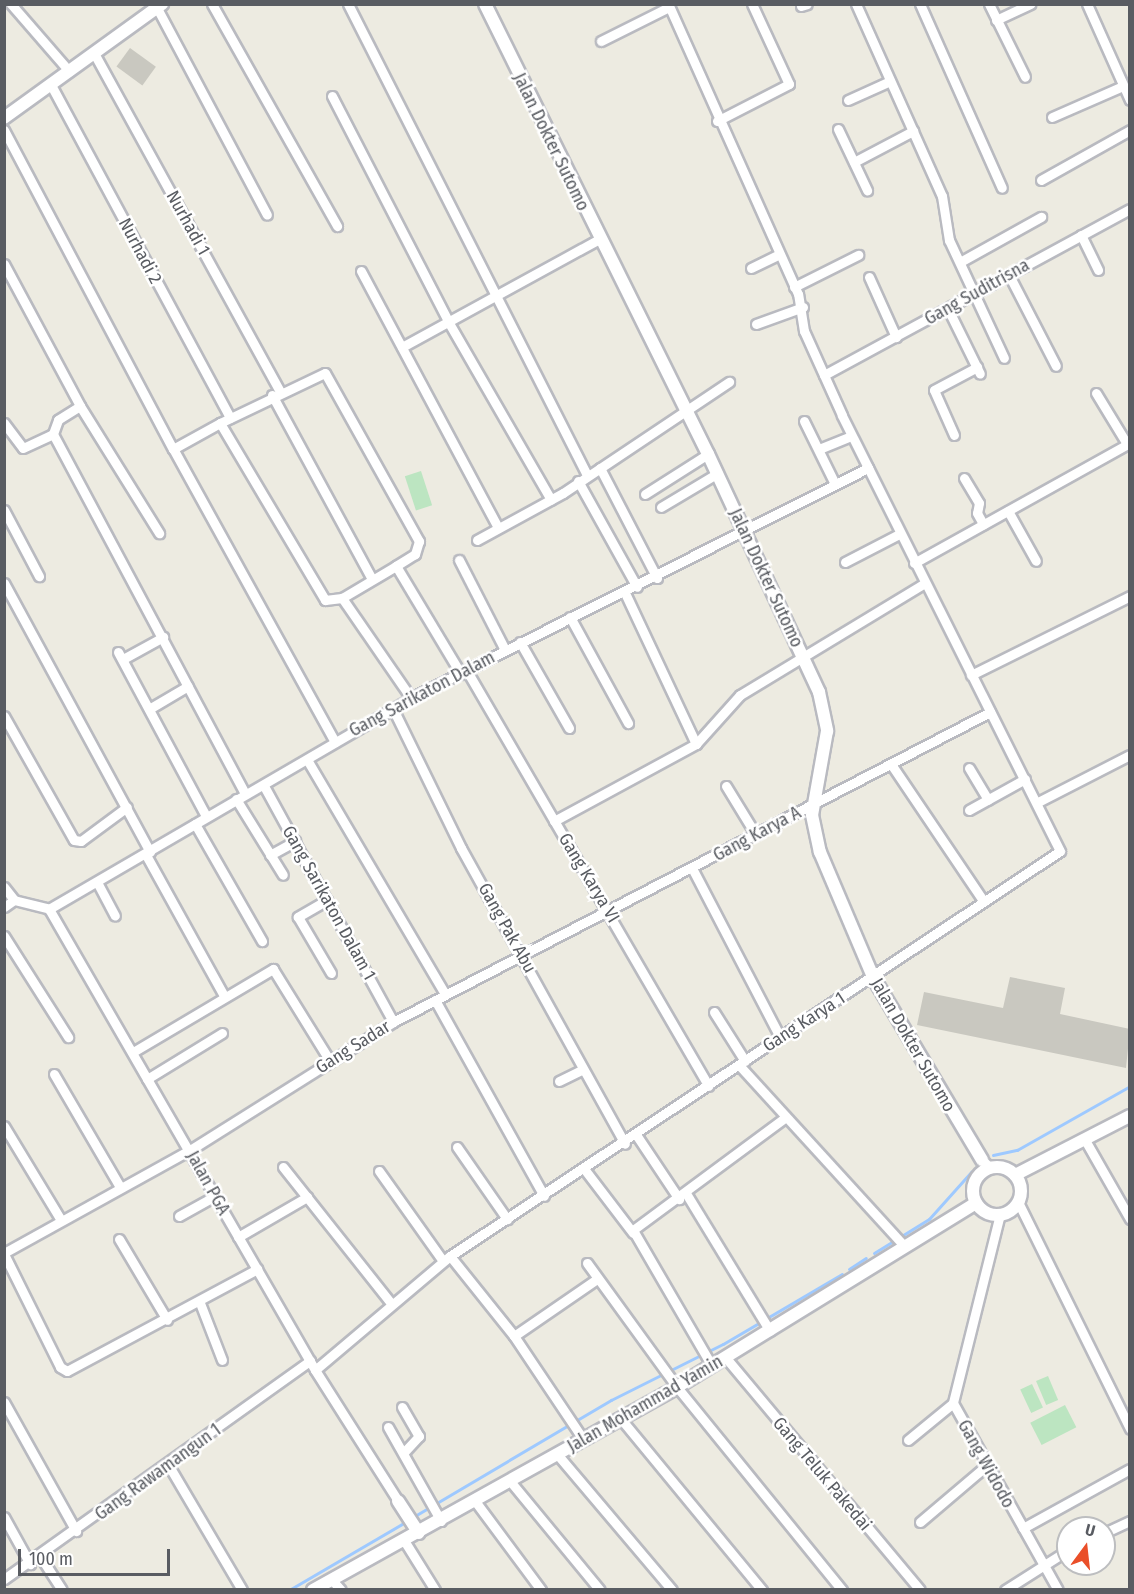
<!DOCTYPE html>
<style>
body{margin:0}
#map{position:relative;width:1134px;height:1594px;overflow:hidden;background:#edebe1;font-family:"Fira Sans Condensed",sans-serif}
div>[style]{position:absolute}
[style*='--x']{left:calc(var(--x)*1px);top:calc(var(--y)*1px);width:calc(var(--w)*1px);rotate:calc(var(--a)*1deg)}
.green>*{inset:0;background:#bce5c1;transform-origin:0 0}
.stream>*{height:3px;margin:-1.5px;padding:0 1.5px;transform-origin:1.5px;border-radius:1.5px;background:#9ec9ff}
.building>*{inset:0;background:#c9c8c0;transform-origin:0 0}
.roads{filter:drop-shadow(2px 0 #b9bac0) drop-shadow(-2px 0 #b9bac0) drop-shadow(0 2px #b9bac0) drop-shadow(0 -2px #b9bac0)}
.minor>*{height:9px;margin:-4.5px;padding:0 4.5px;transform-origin:4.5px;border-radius:4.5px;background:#fff}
.tertiary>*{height:12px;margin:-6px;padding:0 6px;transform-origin:6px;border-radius:6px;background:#fff}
.tertiary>.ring{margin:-6px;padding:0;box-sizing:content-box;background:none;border:12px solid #fff;border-radius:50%}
span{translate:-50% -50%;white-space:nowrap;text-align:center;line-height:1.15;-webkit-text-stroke:5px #fff;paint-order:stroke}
.street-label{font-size:18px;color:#595c62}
.frame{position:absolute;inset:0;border:6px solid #595c62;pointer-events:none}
.north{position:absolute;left:1056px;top:1516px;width:60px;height:60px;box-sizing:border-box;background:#fff;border:2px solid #bdbec0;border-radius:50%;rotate:15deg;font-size:16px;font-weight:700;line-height:24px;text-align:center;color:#595c62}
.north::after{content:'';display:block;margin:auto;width:21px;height:27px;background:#ea4f29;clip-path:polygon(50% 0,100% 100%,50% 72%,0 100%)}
.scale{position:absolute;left:18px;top:1549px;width:152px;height:27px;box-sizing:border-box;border:3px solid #595c62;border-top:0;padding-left:8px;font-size:18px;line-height:21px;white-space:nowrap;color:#595c62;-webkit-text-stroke:4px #fff;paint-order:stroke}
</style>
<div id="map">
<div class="green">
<i style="left:421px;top:471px;width:36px;height:17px;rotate:72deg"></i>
<i style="left:1048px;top:1376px;width:26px;height:13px;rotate:67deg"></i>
<i style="left:1032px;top:1384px;width:26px;height:13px;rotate:65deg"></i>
<i style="left:1065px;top:1405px;width:25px;height:39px;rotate:63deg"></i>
</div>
<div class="stream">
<i style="--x:993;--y:1155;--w:25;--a:-12"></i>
<i style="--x:1017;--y:1150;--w:130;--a:-29.5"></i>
<i style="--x:874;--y:1253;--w:65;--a:-31.7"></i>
<i style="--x:929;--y:1219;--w:64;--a:-48.1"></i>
<i style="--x:849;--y:1269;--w:20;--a:-33"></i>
<i style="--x:413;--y:1517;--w:230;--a:-30.6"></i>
<i style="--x:611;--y:1400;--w:125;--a:-26.6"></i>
<i style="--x:723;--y:1344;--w:138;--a:-30.5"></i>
<i style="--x:289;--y:1590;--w:137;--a:-30.3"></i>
</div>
<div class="building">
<i style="left:130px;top:48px;width:32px;height:23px;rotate:36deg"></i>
<i style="clip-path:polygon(1010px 977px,1065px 988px,1060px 1014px,1130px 1029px,1126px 1068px,917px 1025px,924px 992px,1003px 1008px)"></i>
</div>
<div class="roads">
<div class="minor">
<i style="--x:11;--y:4;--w:89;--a:49.1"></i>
<i style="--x:212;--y:4;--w:255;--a:60.6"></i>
<i style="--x:348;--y:4;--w:528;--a:63.1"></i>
<i style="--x:856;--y:4;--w:210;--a:65.9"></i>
<i style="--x:942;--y:196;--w:45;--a:81"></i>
<i style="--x:949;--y:240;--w:130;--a:65"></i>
<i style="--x:920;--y:4;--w:201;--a:66"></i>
<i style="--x:989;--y:4;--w:81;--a:63.7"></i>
<i style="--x:1087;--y:4;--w:105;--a:65.9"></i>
<i style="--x:801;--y:6;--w:6;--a:-18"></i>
<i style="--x:157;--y:8;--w:234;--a:62"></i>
<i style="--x:996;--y:20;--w:38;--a:-25"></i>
<i style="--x:601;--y:41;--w:76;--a:-26.6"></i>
<i style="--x:95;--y:55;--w:384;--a:61.2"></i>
<i style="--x:51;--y:85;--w:378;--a:61.7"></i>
<i style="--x:332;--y:96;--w:255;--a:62.7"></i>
<i style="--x:449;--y:323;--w:204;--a:60"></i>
<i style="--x:848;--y:100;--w:46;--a:-24.3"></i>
<i style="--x:1052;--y:117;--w:77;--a:-23.6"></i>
<i style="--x:717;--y:121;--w:81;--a:-27.2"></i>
<i style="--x:789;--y:84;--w:88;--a:-114.8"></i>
<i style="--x:838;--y:129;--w:68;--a:64.6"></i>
<i style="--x:4;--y:130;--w:361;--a:62.1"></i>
<i style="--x:854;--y:162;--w:67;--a:-27.7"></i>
<i style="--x:1041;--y:180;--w:102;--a:-29.3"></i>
<i style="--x:1081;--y:235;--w:39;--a:64"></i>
<i style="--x:960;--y:262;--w:93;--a:-29.1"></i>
<i style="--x:4;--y:264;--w:161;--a:61.8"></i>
<i style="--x:80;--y:406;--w:26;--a:148"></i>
<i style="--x:58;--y:420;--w:15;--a:110"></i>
<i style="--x:53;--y:434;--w:408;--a:61.9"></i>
<i style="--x:751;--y:268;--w:30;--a:-26"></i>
<i style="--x:361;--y:271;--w:291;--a:61.9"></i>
<i style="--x:1009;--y:275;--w:102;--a:62.7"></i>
<i style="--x:869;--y:277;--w:66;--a:65.8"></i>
<i style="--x:794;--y:287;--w:72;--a:-26.6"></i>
<i style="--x:948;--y:309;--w:72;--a:63.8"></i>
<i style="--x:756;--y:324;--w:50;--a:-19.9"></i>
<i style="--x:402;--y:347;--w:225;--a:-28.7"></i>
<i style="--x:824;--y:375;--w:348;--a:-28.5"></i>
<i style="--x:1096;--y:393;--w:60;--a:58.7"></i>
<i style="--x:272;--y:395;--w:209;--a:61.5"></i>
<i style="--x:80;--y:406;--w:150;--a:58.1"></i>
<i style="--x:804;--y:421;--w:70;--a:63.8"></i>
<i style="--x:4;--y:423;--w:31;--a:53"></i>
<i style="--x:23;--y:448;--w:33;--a:-25"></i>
<i style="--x:220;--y:423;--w:206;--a:59.3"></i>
<i style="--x:325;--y:600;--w:17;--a:-7"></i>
<i style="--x:342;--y:598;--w:63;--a:-30.7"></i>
<i style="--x:954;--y:435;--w:49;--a:-114"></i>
<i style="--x:934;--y:390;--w:49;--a:-28.1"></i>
<i style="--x:819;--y:449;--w:35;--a:-22"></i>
<i style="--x:600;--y:468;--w:124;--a:62.6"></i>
<i style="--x:964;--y:478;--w:29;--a:59"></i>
<i style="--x:979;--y:503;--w:10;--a:101"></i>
<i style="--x:977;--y:513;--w:13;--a:61"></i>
<i style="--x:578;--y:481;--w:121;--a:60.9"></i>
<i style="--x:645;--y:494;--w:75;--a:-32.4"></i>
<i style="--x:661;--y:507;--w:66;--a:-30.8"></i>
<i style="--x:4;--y:510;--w:75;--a:62.1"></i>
<i style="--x:1008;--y:511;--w:57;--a:60.8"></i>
<i style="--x:477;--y:540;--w:98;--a:-28.7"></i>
<i style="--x:563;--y:493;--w:200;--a:-33.8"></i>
<i style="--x:459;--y:560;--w:101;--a:62.9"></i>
<i style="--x:845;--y:562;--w:61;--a:-27.4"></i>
<i style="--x:914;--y:563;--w:247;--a:-29.1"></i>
<i style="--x:4;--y:583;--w:306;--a:61.5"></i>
<i style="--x:625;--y:593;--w:167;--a:64.8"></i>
<i style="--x:342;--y:598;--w:121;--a:55.4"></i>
<i style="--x:570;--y:617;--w:121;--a:61.3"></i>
<i style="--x:520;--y:642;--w:99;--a:60.3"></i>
<i style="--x:118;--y:652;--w:186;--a:61.8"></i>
<i style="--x:123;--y:659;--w:46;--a:-28.8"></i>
<i style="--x:467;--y:671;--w:480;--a:59.8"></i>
<i style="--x:971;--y:675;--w:178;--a:-26.4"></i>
<i style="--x:149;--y:709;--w:45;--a:-30.5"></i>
<i style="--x:393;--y:709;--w:155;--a:63.9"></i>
<i style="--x:461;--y:848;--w:338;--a:61"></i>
<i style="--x:4;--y:716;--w:142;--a:60.6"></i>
<i style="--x:74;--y:840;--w:7;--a:8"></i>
<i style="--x:81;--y:841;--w:57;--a:-36.5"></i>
<i style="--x:335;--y:742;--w:335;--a:-118.9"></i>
<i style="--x:173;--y:449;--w:54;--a:-29"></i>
<i style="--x:220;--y:423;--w:116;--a:-25.5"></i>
<i style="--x:325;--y:373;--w:193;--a:60.8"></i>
<i style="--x:419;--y:541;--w:14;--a:107"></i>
<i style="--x:415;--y:554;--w:22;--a:148"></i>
<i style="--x:396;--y:566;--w:126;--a:59"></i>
<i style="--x:309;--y:763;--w:268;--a:59.5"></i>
<i style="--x:891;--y:764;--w:166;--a:56"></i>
<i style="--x:969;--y:768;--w:37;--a:59"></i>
<i style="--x:264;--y:786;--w:269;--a:61.3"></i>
<i style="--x:726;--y:786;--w:57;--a:58.5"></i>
<i style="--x:236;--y:799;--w:89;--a:58.3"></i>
<i style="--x:1038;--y:802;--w:103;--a:-27.1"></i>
<i style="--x:969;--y:810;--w:64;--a:-29"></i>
<i style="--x:554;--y:821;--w:162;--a:-28.5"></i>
<i style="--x:696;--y:744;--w:66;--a:-48.1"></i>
<i style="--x:740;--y:695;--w:216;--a:-31.2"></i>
<i style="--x:195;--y:824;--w:135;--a:60.2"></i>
<i style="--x:146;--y:855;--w:161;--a:61"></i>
<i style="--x:270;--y:855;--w:29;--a:-29"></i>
<i style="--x:692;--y:868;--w:191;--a:62.5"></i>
<i style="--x:97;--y:882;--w:38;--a:62"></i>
<i style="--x:4;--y:887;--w:16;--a:52"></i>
<i style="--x:14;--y:900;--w:36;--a:14"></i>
<i style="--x:49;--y:909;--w:532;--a:60.01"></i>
<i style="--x:315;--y:1370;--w:155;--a:57.6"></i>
<i style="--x:327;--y:900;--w:34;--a:150"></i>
<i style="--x:298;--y:917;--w:65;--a:59.5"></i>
<i style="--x:4;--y:907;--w:12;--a:-35"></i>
<i style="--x:49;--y:909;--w:419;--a:-30.2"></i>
<i style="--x:411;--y:698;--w:512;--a:-26.72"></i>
<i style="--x:4;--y:936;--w:120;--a:57.6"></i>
<i style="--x:435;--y:1000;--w:224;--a:60.9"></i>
<i style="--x:714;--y:1012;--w:58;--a:57.7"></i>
<i style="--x:133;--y:1052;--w:163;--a:-30.7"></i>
<i style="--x:273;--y:969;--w:108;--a:58.2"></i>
<i style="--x:739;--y:1065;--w:245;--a:47.6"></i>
<i style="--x:54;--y:1074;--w:131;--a:59.7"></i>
<i style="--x:147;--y:1079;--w:88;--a:-31.5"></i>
<i style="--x:559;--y:1081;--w:25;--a:-26"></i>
<i style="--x:4;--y:1126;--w:110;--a:58.8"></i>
<i style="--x:637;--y:1136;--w:76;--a:56.3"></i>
<i style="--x:1085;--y:1140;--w:91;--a:60.3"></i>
<i style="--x:457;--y:1147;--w:88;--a:55.2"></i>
<i style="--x:982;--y:1160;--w:12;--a:42"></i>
<i style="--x:283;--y:1167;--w:172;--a:51.6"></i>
<i style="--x:585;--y:1170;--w:79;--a:52.7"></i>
<i style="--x:379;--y:1171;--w:110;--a:54.6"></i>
<i style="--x:687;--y:1195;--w:159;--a:58.6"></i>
<i style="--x:1018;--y:1202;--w:253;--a:63.7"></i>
<i style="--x:1000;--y:1214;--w:195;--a:104"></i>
<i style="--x:953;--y:1403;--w:214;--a:60.7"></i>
<i style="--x:179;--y:1216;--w:41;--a:-29.1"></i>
<i style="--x:238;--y:1237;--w:80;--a:-30.1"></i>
<i style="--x:119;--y:1239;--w:94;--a:59.3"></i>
<i style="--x:4;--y:1253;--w:213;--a:-29"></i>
<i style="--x:190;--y:1150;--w:240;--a:-32.2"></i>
<i style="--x:393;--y:1022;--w:673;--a:-27.44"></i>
<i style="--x:4;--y:1254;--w:126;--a:63.6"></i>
<i style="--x:60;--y:1367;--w:8;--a:30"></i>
<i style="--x:67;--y:1371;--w:216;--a:-28.2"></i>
<i style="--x:450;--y:1256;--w:102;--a:51.3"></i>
<i style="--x:514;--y:1336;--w:124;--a:56.2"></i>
<i style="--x:587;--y:1263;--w:153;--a:54"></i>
<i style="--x:677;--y:1387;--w:262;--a:50.9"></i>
<i style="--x:200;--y:1303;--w:61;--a:68.9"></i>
<i style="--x:514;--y:1336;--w:101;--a:-34.5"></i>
<i style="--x:726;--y:1358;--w:302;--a:50.1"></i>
<i style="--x:712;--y:1366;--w:157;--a:-120.2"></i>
<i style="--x:633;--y:1230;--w:187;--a:-36.5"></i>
<i style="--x:315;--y:1370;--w:177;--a:-40.2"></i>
<i style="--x:450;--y:1256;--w:732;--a:-33.58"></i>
<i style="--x:1060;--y:851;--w:487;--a:-116.6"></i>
<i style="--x:842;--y:415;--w:92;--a:-114.3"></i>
<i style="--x:804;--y:331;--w:37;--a:-99"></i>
<i style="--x:798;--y:294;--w:318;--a:-114.1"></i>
<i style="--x:4;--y:1402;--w:148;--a:60.8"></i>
<i style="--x:402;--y:1407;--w:34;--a:60"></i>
<i style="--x:419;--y:1436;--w:22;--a:133"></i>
<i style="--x:621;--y:1419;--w:222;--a:50.5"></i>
<i style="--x:388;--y:1427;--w:108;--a:60.6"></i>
<i style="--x:908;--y:1440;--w:58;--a:-39.4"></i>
<i style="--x:557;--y:1454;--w:178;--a:49.8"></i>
<i style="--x:169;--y:1466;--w:144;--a:59.5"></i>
<i style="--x:510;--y:1481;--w:141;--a:50.5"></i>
<i style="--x:475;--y:1501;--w:111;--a:53.4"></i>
<i style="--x:4;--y:1517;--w:54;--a:61"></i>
<i style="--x:920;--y:1522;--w:87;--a:-40.3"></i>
<i style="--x:1023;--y:1528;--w:122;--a:-28.9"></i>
<i style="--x:1104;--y:1533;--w:29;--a:-25"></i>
<i style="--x:405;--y:1542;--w:57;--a:58"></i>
<i style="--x:40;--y:1556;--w:40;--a:57.1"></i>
<i style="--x:4;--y:1579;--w:376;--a:-35.5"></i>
<i style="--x:332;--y:1580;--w:13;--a:48"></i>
<i style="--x:1005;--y:1590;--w:75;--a:-32.4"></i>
</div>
<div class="tertiary">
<i style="--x:485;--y:4;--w:502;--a:63.64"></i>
<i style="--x:708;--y:454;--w:263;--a:65"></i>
<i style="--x:819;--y:692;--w:40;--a:78"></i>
<i style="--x:827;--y:731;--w:85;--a:100.1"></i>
<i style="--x:812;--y:815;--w:38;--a:78"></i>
<i style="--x:820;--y:852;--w:136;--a:67"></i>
<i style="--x:873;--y:977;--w:213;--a:59.2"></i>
<i style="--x:4;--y:118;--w:195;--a:-35.8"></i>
<i class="ring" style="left:973px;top:1167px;width:36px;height:36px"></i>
<i style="--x:1015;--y:1175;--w:129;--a:-27.2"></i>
<i style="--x:398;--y:1501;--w:38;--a:57"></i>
<i style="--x:313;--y:1590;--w:417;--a:-29.1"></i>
<i style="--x:677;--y:1387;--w:351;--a:-31.6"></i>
</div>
</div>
<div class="street-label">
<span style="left:551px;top:142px;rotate:64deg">Jalan Dokter Sutomo</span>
<span style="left:188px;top:223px;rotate:61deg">Nurhadi 1</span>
<span style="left:140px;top:251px;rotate:62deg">Nurhadi 2</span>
<span style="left:977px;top:292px;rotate:-29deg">Gang Suditrisna</span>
<span style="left:766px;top:578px;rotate:65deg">Jalan Dokter Sutomo</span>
<span style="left:422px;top:694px;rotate:-28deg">Gang Sarikaton Dalam</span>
<span style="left:757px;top:834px;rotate:-28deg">Gang Karya A</span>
<span style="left:589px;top:878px;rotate:59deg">Gang Karya VI</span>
<span style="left:329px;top:903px;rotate:61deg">Gang Sarikaton Dalam 1</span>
<span style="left:507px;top:928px;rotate:61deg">Gang Pak Abu</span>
<span style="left:804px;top:1022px;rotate:-33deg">Gang Karya 1</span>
<span style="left:913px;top:1045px;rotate:60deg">Jalan Dokter Sutomo</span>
<span style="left:353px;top:1047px;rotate:-32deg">Gang Sadar</span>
<span style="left:208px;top:1183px;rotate:61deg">Jalan PGA</span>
<span style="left:645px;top:1404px;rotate:-30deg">Jalan Mohammad Yamin</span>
<span style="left:986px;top:1464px;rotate:61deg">Gang Widodo</span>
<span style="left:158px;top:1472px;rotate:-36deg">Gang Rawamangun 1</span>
<span style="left:822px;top:1474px;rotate:50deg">Gang Teluk Pakedai</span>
</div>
<div class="frame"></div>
<div class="north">U</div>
<div class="scale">100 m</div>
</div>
